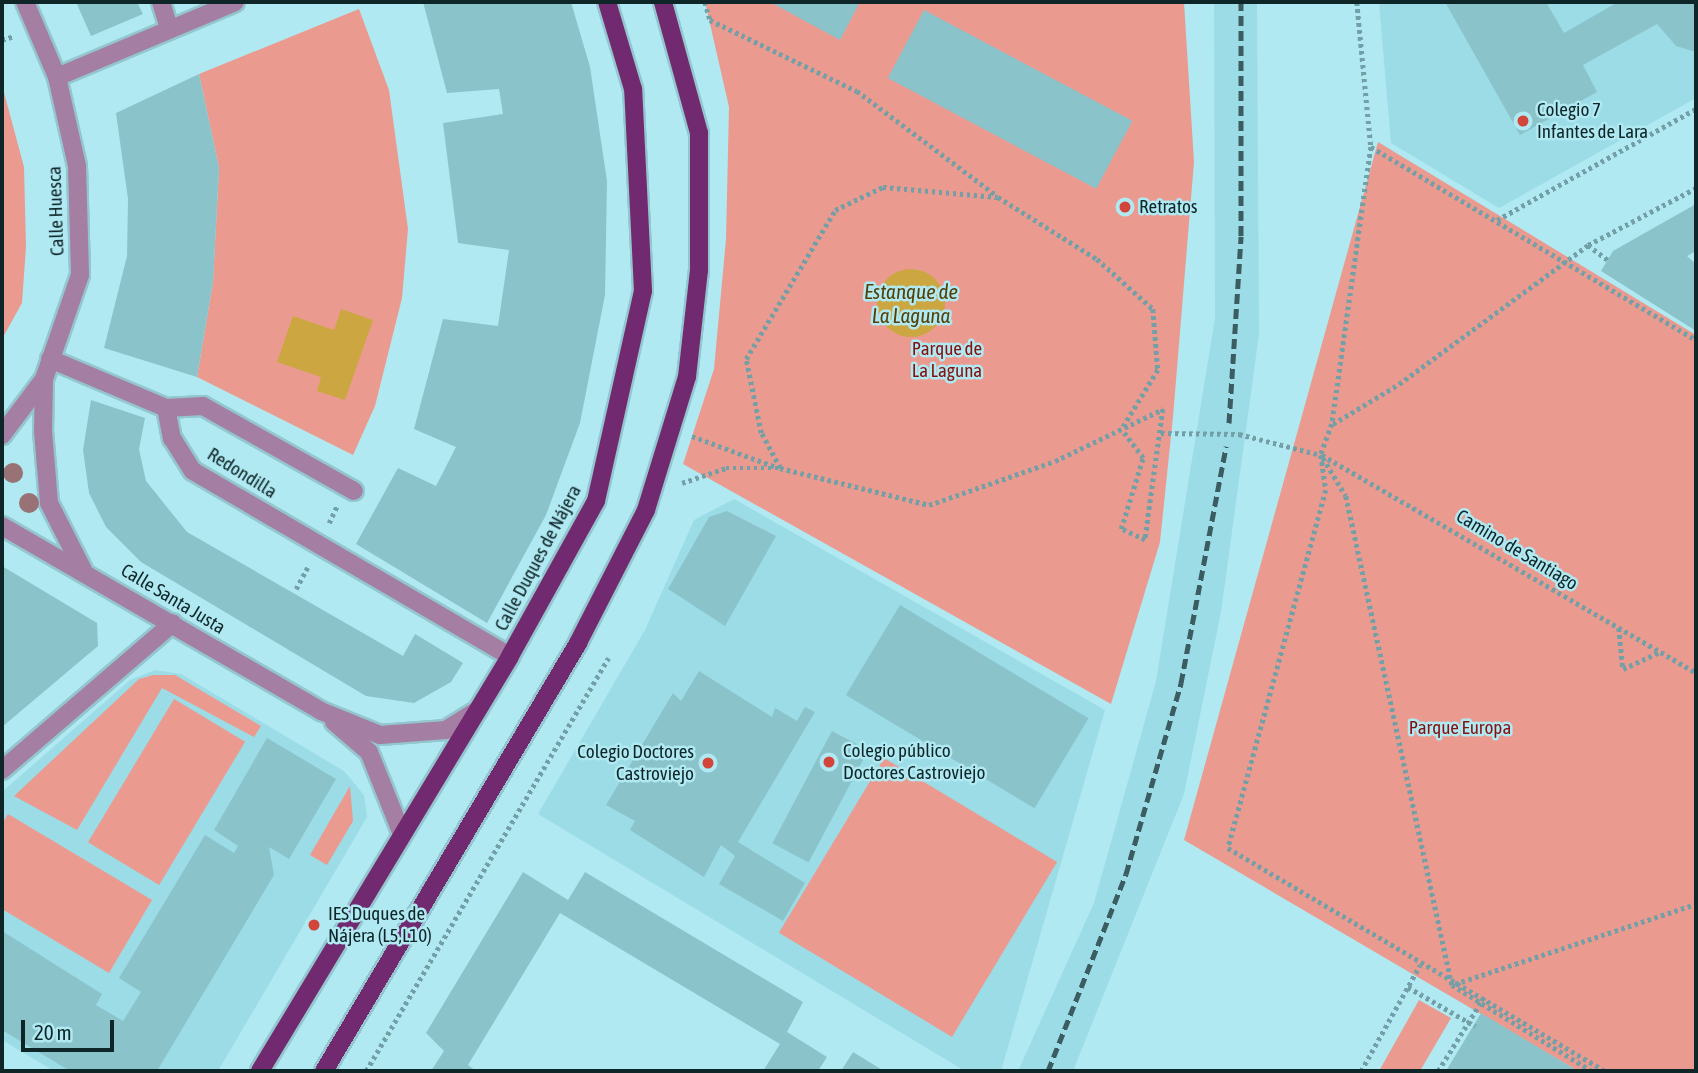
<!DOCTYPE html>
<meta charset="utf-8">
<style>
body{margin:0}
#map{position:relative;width:1698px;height:1073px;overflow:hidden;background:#b0e9f2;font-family:"Asap Condensed",sans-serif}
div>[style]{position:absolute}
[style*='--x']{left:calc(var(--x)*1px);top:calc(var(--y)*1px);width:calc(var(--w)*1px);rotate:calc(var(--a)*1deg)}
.built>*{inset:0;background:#9bdce6}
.green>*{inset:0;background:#eb9a8f;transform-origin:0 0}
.water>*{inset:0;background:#cca741}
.round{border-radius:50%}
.building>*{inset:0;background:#8bc3cb;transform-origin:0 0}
.path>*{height:4.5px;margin-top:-2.25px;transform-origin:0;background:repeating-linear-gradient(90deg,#739fa6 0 3.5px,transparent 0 7px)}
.roads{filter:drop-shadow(2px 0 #93c6ce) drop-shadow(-2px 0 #93c6ce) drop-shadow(0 2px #93c6ce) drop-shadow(0 -2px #93c6ce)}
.street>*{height:18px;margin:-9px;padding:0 9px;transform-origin:9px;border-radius:9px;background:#a57ea3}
.primary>*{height:18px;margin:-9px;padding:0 9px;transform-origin:9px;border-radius:9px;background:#712a6f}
.rail>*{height:5px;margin-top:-2.5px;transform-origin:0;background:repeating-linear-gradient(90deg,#3b5c60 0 10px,transparent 0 15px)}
.path-bridge>*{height:4.5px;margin-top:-2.25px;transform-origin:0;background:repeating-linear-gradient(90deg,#739fa6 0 3.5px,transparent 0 7px)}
.trees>*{width:20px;height:20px;margin:-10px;border-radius:50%;background:#987275}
.dots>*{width:19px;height:19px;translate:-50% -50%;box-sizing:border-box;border:4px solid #b0e9f2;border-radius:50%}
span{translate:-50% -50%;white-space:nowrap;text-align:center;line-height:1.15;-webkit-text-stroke:5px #b0e9f2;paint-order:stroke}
.poi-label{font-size:19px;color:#0f2629}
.left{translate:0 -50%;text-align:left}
.right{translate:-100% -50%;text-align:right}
.street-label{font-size:19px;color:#0f2629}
.park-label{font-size:19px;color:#85110e}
.water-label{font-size:21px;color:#554107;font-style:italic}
.frame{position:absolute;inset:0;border:4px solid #0f2629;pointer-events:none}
.scale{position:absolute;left:21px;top:1020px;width:93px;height:32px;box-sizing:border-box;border:4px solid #0f2629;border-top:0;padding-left:9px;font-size:21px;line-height:24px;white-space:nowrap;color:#0f2629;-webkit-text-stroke:5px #b0e9f2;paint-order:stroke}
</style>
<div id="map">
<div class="built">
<i style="clip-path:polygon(1214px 2px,1257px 2px,1259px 334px,1221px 612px,1184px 794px,1073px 1071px,1018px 1071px,1094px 903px,1156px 681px,1215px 318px)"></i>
<i style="clip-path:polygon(1379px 2px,1696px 2px,1696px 98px,1499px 208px,1391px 143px)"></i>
<i style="clip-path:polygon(734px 499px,1105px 710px,1001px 1071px,965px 1071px,538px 814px,645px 630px,694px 520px)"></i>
<i style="clip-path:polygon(155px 670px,181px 674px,344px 771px,364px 795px,367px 817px,218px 1071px,54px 1071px,2px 1040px,2px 792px,130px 680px)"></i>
</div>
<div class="green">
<i style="clip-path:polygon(705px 2px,1184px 2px,1194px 162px,1173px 417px,1160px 542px,1111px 704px,683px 464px,714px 369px,726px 239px,729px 107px)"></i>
<i style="clip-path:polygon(359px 9px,389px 90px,408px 229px,402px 298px,375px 406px,353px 455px,197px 377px,213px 282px,219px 168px,199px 74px)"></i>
<i style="clip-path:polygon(2px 85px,24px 167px,26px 247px,22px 303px,2px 339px)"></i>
<i style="clip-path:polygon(1378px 142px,1696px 335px,1696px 1071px,1578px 1071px,1184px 840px)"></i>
<i style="clip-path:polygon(153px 675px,175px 675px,261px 726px,254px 737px,162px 688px,77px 830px,14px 796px,139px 679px)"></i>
<i style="left:174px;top:699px;width:83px;height:167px;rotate:31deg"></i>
<i style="left:884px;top:758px;width:202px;height:204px;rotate:31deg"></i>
<i style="clip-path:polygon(350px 786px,353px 821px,327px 865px,310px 855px)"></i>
<i style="clip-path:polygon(8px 814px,152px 900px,109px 973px,2px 909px,2px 824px)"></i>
<i style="clip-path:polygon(1419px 1000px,1451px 1018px,1420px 1071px,1379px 1071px)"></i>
</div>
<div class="water">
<i class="round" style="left:877px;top:269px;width:68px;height:68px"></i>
<i style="clip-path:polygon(341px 309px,373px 320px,345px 400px,317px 391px,321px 377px,277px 362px,293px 316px,334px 330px)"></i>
</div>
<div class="building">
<i style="clip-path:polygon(76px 2px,137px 2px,143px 14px,91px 36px)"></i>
<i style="clip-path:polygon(423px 2px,571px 2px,590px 67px,607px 181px,605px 295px,580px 423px,546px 515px,487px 623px,356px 544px,398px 468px,436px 486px,456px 447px,414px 429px,443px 319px,498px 326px,509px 250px,458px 243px,443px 123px,503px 114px,499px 89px,447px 93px)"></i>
<i style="clip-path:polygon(770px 2px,860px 2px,840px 40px)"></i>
<i style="clip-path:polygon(1445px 2px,1546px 2px,1564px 33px,1618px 2px,1696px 2px,1696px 52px,1676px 46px,1657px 24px,1583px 65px,1597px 92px,1520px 135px)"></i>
<i style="left:924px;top:10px;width:236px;height:77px;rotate:28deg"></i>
<i style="clip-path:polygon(199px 74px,219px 168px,213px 282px,197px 377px,104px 348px,127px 256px,128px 199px,116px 113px)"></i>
<i style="clip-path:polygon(1696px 204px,1696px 251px,1687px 256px,1696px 264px,1696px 331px,1601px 271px,1613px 251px)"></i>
<i style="clip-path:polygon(91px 400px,145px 418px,139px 449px,146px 481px,187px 532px,403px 656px,415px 634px,463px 663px,451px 682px,414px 703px,366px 696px,141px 562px,106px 527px,89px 493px,83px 450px)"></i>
<i style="clip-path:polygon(727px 511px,776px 536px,725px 626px,668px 589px,709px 517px)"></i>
<i style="clip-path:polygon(2px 566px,97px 623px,98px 646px,2px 727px)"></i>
<i style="left:900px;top:605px;width:220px;height:105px;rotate:31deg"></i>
<i style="clip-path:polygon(699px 671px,772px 717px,775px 708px,797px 721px,805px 707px,815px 712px,738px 842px,805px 883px,783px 921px,719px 884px,735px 856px,721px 845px,704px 877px,630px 830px,635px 821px,606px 805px,673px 693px,681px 701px)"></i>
<i style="left:832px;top:731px;width:41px;height:127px;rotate:28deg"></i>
<i style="clip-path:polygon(267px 738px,336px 779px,289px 859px,269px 847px,274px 875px,157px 1071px,70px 1071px,2px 1030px,2px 931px,102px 994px,96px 1005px,123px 1021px,141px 992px,119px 978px,205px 835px,234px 853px,238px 846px,214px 830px)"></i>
<i style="clip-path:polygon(523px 872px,568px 900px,585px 872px,803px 1002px,787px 1032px,827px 1057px,818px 1071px,763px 1071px,780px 1044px,560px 913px,468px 1065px,476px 1071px,431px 1071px,444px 1051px,426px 1033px)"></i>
<i style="clip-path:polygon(1481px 1013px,1546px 1052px,1578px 1071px,1446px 1071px)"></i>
<i style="clip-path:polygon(853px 1052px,884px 1071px,841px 1071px)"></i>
</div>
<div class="path">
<i style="--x:705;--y:2;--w:19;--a:74"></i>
<i style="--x:710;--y:20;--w:163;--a:25.8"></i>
<i style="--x:857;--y:91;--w:174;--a:36.8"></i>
<i style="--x:1357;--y:2;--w:146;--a:84.5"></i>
<i style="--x:1371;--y:147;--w:280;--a:98"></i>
<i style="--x:1332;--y:424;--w:33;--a:110"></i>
<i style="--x:1321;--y:455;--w:35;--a:82"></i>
<i style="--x:1326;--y:490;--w:371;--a:105.3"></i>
<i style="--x:1228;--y:848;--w:438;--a:30.6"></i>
<i style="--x:2;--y:40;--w:13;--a:-18"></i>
<i style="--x:1371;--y:147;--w:378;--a:30.7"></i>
<i style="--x:1497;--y:220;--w:228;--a:-29.2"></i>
<i style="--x:1588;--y:245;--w:25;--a:37"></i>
<i style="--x:1333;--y:424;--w:77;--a:-31.2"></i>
<i style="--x:1399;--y:384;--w:235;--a:-36.3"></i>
<i style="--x:1588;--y:245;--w:122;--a:-27.8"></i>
<i style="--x:692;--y:436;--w:90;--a:20.3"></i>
<i style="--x:1322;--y:455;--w:433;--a:30.2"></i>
<i style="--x:1323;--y:458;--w:44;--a:58.8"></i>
<i style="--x:1346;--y:496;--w:500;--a:77.77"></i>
<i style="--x:1452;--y:985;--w:164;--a:31.6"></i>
<i style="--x:780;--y:468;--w:40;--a:-118"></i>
<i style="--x:761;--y:433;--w:76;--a:-101.5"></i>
<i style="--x:746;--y:359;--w:174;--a:-59.1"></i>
<i style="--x:835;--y:210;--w:53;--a:-25.6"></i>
<i style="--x:883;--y:187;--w:115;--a:5"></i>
<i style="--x:998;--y:197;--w:117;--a:32.1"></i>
<i style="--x:1097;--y:259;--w:75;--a:41.8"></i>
<i style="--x:1153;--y:309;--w:61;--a:85.3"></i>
<i style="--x:1158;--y:370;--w:69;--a:121.4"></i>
<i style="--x:682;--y:483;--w:46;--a:-18.8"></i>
<i style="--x:726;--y:468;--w:54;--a:0"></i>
<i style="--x:780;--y:468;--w:154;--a:13.9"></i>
<i style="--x:929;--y:505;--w:133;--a:-19.2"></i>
<i style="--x:1055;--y:461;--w:120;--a:-25.7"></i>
<i style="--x:1163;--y:409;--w:132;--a:97.8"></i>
<i style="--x:1145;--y:540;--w:26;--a:-155"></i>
<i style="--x:1121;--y:529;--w:74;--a:-72.8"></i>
<i style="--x:1143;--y:458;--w:35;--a:-127"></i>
<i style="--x:329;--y:523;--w:19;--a:-65"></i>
<i style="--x:296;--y:589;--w:26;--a:-62"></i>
<i style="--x:1619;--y:628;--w:41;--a:84.4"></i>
<i style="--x:1623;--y:669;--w:41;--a:-24.7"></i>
<i style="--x:1455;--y:984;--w:254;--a:-18.4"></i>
<i style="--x:1408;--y:987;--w:78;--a:30.2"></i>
<i style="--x:366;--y:1071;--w:479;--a:-59.6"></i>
<i style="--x:1361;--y:1071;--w:121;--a:-60.9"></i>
<i style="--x:1438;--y:1071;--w:87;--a:-58.1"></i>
</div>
<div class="roads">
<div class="street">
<i style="--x:25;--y:2;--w:82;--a:66.9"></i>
<i style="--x:57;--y:77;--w:91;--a:77.3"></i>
<i style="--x:77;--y:166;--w:109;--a:88.4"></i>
<i style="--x:80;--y:275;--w:110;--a:109.1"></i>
<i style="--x:44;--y:379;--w:52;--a:91.1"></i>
<i style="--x:43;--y:431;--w:72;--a:85.2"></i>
<i style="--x:49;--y:503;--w:75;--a:63.1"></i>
<i style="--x:161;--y:2;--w:27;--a:73"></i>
<i style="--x:57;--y:77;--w:193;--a:-22.8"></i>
<i style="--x:50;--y:359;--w:126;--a:22.9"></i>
<i style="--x:166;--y:408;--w:37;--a:-3"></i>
<i style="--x:203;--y:406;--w:173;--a:29.4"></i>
<i style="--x:166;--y:408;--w:31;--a:79"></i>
<i style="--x:172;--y:438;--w:39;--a:58"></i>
<i style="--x:193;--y:471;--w:367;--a:30.3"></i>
<i style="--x:2;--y:435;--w:70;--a:-53.1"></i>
<i style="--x:2;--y:526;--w:369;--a:30.1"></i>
<i style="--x:321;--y:711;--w:64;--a:22.1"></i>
<i style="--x:380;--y:735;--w:66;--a:-4.3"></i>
<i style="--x:446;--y:730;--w:36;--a:-32"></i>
<i style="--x:334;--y:722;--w:46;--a:40.6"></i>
<i style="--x:369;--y:752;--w:88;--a:68.1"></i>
<i style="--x:2;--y:770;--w:225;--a:-40.7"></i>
</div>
<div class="primary">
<i style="--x:260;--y:1071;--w:484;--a:-58.9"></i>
<i style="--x:510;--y:656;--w:177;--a:-61"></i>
<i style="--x:596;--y:501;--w:215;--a:-77.4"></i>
<i style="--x:643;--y:291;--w:202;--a:-92.8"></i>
<i style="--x:633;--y:89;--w:91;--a:-106.6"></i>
<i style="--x:324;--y:1071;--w:498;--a:-59.3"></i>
<i style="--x:578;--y:643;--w:149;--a:-62.9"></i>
<i style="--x:646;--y:510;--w:139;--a:-72.9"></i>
<i style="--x:687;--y:377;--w:108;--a:-83.6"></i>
<i style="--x:699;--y:270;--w:137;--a:-90"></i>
<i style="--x:699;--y:133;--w:136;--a:-105.4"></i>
</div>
</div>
<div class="rail">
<i style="--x:1229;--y:423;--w:187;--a:-86.3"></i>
<i style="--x:1241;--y:236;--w:234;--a:-90"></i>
<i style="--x:1048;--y:1071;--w:212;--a:-68.4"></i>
<i style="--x:1126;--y:874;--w:199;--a:-73.9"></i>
<i style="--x:1181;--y:683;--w:241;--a:-79.2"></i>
</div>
<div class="path-bridge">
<i style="--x:1161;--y:433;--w:78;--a:0.7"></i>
<i style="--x:1239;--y:434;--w:85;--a:14.4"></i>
</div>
<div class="trees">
<i style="left:13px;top:473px"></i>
<i style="left:29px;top:503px"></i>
</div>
<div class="dots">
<i style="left:1523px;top:121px;background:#d3453a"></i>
<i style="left:1125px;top:207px;background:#d3453a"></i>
<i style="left:829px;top:762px;background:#d3453a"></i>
<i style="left:708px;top:763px;background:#d3453a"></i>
<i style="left:314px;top:925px;background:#d3453a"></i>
</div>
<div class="poi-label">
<span class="left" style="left:1537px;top:121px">Colegio 7<br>Infantes de Lara</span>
<span class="left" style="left:1139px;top:207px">Retratos</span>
<span class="left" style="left:843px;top:762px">Colegio público<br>Doctores Castroviejo</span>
<span class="right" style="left:694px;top:763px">Colegio Doctores<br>Castroviejo</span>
<span class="left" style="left:328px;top:925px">IES Duques de<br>Nájera (L5,L10)</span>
</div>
<div class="street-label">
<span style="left:56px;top:211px;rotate:-92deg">Calle Huesca</span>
<span style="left:242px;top:473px;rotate:32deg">Redondilla</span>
<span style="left:1517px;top:550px;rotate:31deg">Camino de Santiago</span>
<span style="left:538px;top:558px;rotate:-62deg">Calle Duques de Nájera</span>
<span style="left:173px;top:599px;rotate:31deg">Calle Santa Justa</span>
</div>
<div class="park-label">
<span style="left:947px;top:360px">Parque de<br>La Laguna</span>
<span style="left:1460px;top:728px">Parque Europa</span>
</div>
<div class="water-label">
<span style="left:911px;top:303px">Estanque de<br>La Laguna</span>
</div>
<div class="frame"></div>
<div class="scale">20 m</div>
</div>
